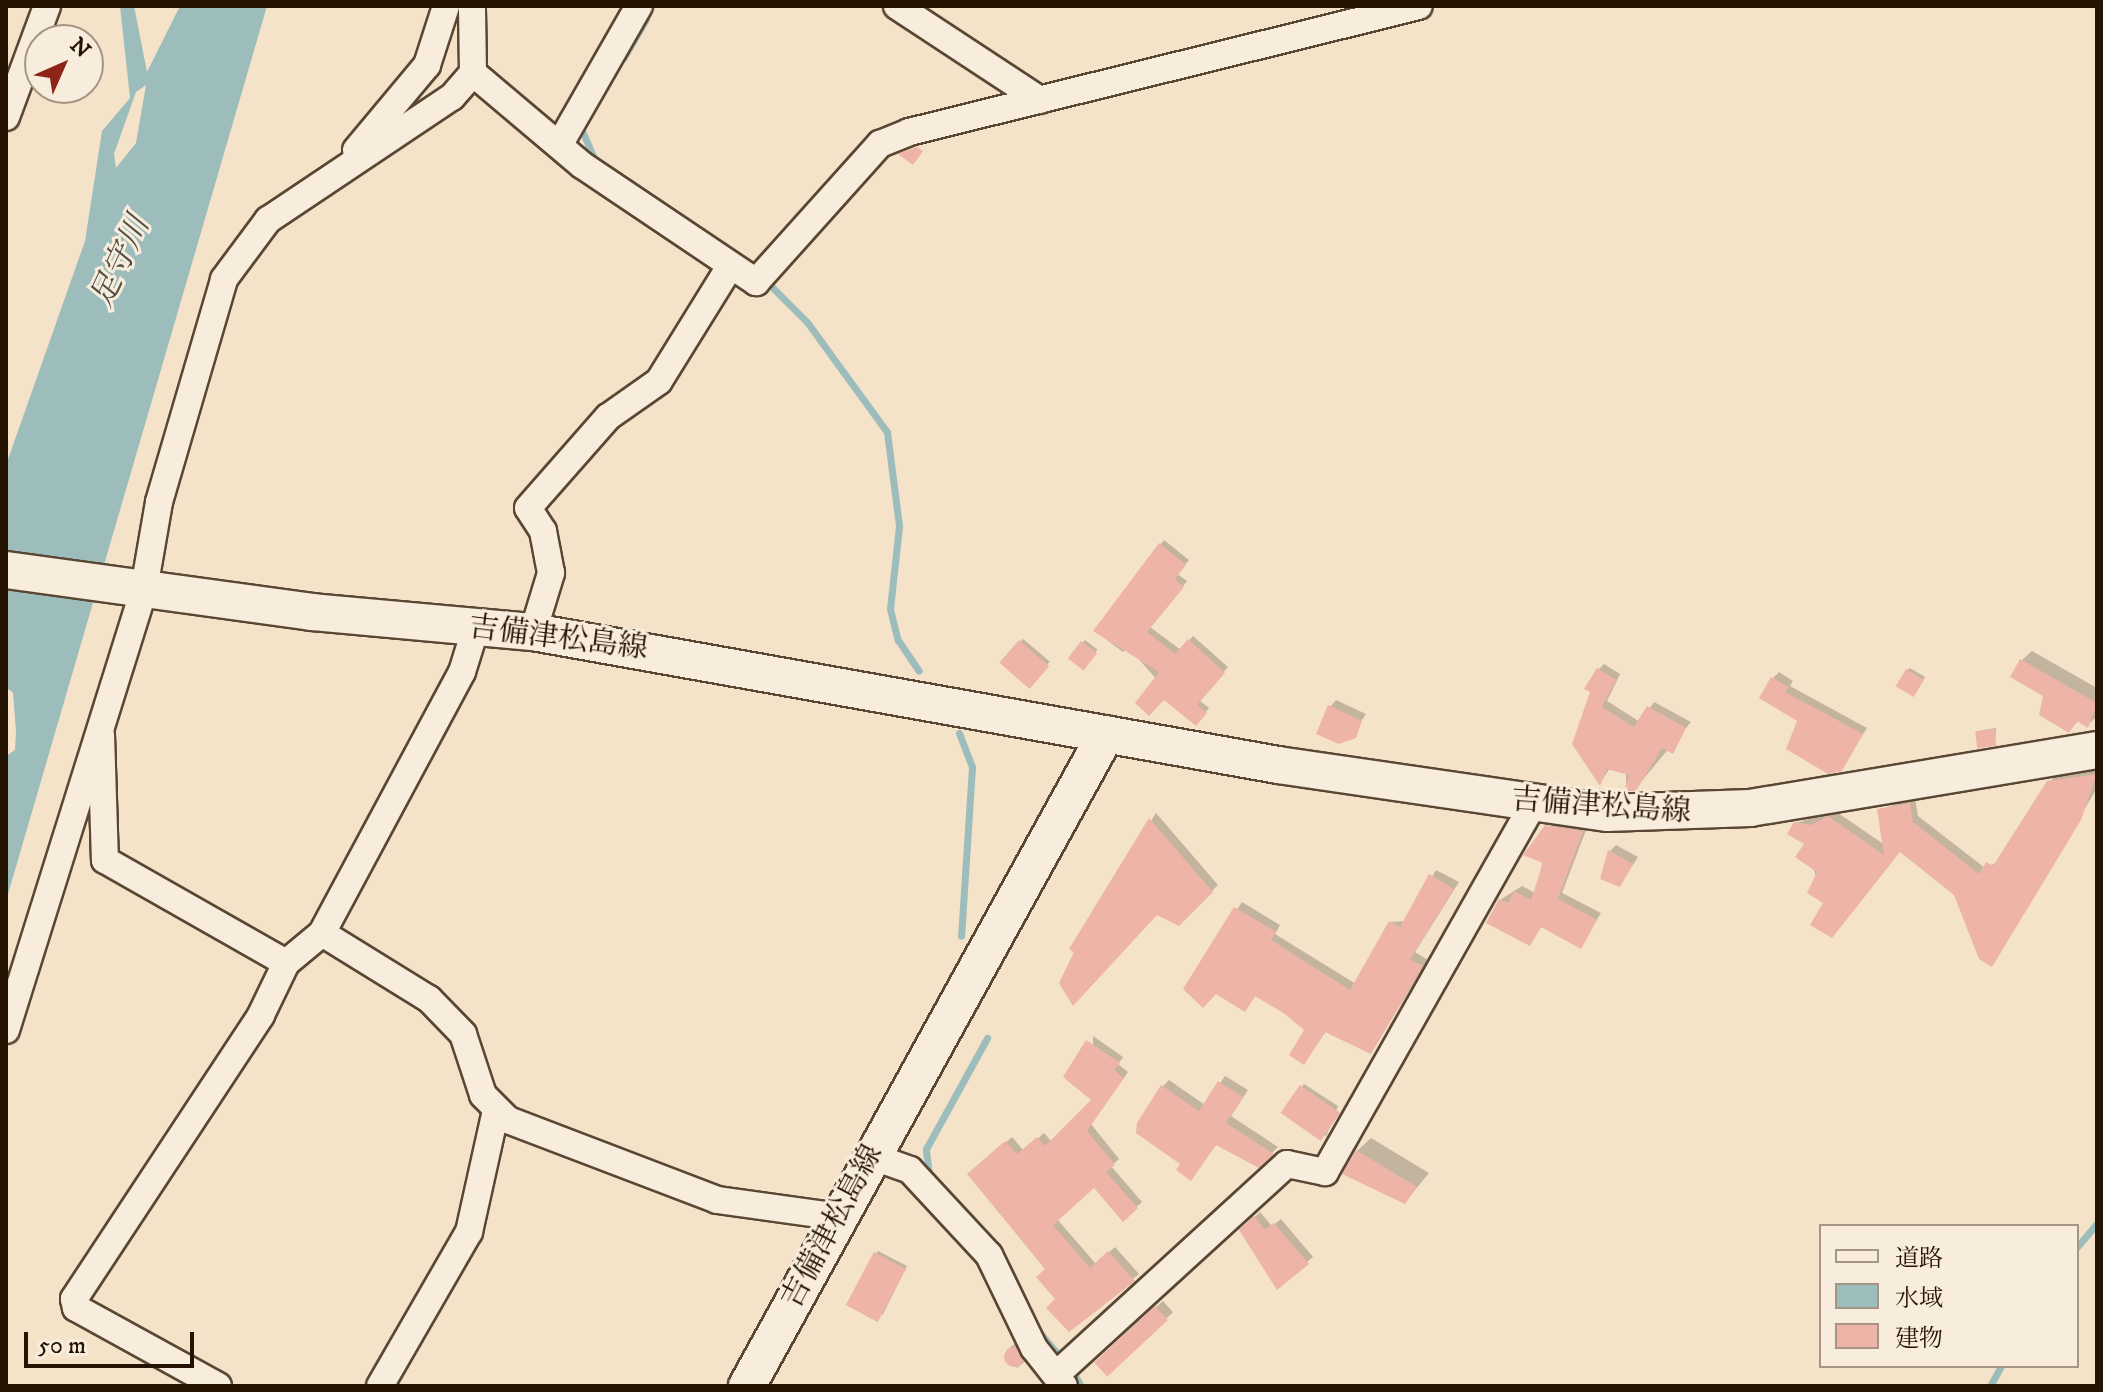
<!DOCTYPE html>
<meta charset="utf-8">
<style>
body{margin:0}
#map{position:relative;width:2103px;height:1392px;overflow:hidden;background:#f4e2c9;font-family:"IM FELL DW Pica","Noto Serif JP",serif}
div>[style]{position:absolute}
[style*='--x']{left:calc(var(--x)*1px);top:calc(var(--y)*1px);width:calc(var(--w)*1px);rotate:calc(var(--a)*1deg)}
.water>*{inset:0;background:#9dbdbc}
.shadow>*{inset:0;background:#0003;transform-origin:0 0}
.stream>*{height:7px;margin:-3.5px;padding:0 3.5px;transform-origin:3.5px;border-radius:3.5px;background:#9dbdbc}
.building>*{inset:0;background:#edb4a7;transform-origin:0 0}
.round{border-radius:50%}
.roads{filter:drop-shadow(2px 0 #594733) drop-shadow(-2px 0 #594733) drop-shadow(0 2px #594733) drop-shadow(0 -2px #594733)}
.minor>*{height:26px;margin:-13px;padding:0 13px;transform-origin:13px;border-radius:13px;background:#f8ecdc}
.secondary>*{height:36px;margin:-18px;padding:0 18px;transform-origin:18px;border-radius:18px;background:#f8ecdc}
span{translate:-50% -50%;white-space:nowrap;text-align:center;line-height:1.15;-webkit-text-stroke:6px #f8ecdc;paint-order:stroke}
.street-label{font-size:30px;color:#251301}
.water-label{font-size:32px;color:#4f4e42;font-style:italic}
.frame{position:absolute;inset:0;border:8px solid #251301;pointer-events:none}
.legend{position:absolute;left:1819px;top:1224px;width:260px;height:144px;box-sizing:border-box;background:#f8ecdc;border:2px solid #a49584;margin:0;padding:10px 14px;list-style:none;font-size:24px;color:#251301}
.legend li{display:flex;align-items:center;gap:16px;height:40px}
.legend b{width:40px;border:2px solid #a49584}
.north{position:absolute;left:24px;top:24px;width:80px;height:80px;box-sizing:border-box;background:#f8ecdc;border:2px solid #a49584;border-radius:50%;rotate:45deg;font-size:22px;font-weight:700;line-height:32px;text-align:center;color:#251301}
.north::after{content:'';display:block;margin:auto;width:28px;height:36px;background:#8f2418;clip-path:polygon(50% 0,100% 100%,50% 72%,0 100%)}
.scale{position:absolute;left:24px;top:1332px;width:170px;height:36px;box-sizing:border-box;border:4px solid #251301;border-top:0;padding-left:10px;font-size:24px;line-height:28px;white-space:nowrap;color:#251301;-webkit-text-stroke:6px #f8ecdc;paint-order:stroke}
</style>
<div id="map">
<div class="water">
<i style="clip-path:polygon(evenodd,120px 6px,134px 6px,147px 72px,180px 6px,267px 6px,6px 901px,6px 756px,15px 750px,16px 731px,13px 693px,6px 687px,6px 465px,85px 241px,102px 131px,130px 98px,120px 6px,146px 85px,136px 143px,116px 168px,114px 154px,136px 92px,146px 85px)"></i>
</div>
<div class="shadow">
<i style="clip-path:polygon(1164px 540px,1189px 560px,1177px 574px,1187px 581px,1150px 627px,1181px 650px,1193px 636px,1228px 667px,1199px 700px,1209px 708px,1196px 724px,1128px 647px,1123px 652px,1095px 631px)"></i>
<i style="left:1023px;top:639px;width:35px;height:32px;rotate:40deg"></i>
<i style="left:1085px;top:640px;width:16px;height:23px;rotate:38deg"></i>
<i style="clip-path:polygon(2032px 651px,2097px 688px,2097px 716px,2088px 725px,2079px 720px,2069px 731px,2022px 660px)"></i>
<i style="clip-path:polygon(1604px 664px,1620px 674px,1607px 701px,1640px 722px,1654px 702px,1691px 722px,1635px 789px,1626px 789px,1626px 770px,1610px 768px,1600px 783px,1598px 670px)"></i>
<i style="clip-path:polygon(1910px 668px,1925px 677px,1916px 692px,1907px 670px)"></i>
<i style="clip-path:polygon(1779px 672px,1793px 681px,1790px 686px,1867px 728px,1841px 769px,1799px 721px,1773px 678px)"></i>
<i style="clip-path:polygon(1336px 700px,1366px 714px,1353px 733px,1330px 707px)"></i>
<i style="clip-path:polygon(1996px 728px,1995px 744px,1977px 733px,1979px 731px)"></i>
<i style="clip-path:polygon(2097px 769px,2097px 788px,1992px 964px,1956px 894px,1900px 850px,1826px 902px,1796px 823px,1835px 811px,1885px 845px,1879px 810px,1915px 798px,1918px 816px,1985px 868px,1999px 861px,2055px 775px)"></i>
<i style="clip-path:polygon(1156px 813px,1218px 885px,1179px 923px,1157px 913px,1085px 986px,1072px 948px)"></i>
<i style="clip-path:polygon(1553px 820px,1588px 825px,1562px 893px,1601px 913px,1581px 946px,1542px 926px,1530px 944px,1500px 900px,1522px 886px,1535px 893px)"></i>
<i style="clip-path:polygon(1616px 845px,1638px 857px,1620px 884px,1610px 851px)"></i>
<i style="clip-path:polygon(1436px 870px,1459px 882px,1415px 952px,1428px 960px,1371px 1052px,1327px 1030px,1304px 1063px,1307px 1029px,1257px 994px,1245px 1010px,1216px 992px,1186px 989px,1242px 902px,1280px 925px,1275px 934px,1356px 984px,1391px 922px,1406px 921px)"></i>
<i style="clip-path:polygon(1093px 1036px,1123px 1057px,1118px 1064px,1128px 1072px,1091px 1124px,1119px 1159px,1111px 1166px,1142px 1202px,1123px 1219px,1094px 1186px,1057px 1219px,1096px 1264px,1115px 1247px,1139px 1274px,1070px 1329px,1048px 1269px,975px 1169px,1012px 1137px,1024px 1151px,1044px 1133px,1052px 1142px,1094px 1100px)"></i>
<i style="clip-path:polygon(1225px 1076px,1248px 1090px,1231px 1116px,1278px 1147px,1259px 1166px,1217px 1143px,1183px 1163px,1163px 1086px,1169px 1080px,1205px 1105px)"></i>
<i style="clip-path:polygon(1304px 1084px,1338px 1106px,1326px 1137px,1302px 1087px)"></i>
<i style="clip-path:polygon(1371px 1138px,1429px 1173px,1405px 1202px,1357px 1151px)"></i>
<i style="clip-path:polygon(1260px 1212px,1272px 1226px,1281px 1219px,1313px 1257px,1307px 1262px,1241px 1230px)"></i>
<i style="clip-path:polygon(878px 1251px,907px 1266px,882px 1316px,876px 1254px)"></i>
<i style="left:1163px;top:1301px;width:15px;height:90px;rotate:48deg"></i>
<i style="clip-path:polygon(1017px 1342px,1027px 1360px,1017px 1368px,1006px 1351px)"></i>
</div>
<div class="stream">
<i style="--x:624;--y:57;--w:44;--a:-59.9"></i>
<i style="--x:581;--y:128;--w:33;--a:67"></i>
<i style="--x:764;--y:279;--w:61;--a:45"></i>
<i style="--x:807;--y:322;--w:136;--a:54"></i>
<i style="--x:887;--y:432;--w:95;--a:82.7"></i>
<i style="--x:899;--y:526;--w:83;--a:96.2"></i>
<i style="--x:890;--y:609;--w:32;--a:76"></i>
<i style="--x:898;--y:640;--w:37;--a:56"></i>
<i style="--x:959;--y:733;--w:36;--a:69"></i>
<i style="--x:972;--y:767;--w:169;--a:93.7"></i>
<i style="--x:929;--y:1175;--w:26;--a:-97"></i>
<i style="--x:926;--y:1149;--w:127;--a:-61.2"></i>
<i style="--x:2077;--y:1247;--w:31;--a:-50"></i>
<i style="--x:1007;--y:1265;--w:39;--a:64"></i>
<i style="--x:1040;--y:1333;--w:35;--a:50"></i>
<i style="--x:1071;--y:1369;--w:20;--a:60"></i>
<i style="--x:1990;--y:1386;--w:23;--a:-61"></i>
</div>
<div class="building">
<i style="clip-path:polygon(917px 147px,923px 151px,913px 165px,898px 154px)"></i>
<i style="clip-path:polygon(1159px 543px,1186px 565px,1175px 579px,1184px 587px,1147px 632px,1175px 654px,1188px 639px,1225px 673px,1197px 705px,1207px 713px,1196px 726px,1164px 700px,1149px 716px,1135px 703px,1159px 672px,1093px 631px)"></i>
<i style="left:1019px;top:640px;width:40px;height:30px;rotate:41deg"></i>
<i style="left:1081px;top:641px;width:20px;height:22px;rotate:37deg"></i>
<i style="clip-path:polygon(2020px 659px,2097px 703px,2088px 728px,2077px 721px,2069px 733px,2039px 715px,2043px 696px,2010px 677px)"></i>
<i style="clip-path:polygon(1597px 668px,1616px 680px,1602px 707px,1634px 727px,1647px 706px,1686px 728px,1673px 754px,1662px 748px,1636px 791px,1624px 791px,1629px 775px,1607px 769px,1600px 786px,1572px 744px,1590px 692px,1584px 689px)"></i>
<i style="left:1906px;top:669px;width:21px;height:20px;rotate:31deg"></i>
<i style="clip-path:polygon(1771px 677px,1789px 687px,1785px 692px,1863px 734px,1842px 771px,1828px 774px,1786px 749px,1797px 721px,1759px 698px)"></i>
<i style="clip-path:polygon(1328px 705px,1362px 721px,1356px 738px,1339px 744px,1316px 734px)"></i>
<i style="left:1994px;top:729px;width:17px;height:19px;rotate:83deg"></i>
<i style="clip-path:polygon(2097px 774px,2081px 820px,1992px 967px,1979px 959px,1954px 895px,1900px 852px,1832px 938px,1810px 925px,1823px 903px,1807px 893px,1817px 872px,1795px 857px,1804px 844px,1787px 834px,1794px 822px,1811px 825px,1828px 816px,1884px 855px,1877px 809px,1910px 803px,1913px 822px,1979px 874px,1986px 862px,1993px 866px,2047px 781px)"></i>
<i style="clip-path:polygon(1149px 818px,1213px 892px,1179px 926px,1157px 915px,1073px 1006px,1059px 983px,1074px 952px,1069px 949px)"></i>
<i style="clip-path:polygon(1545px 825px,1583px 831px,1558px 899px,1597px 920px,1581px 949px,1541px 927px,1530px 946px,1486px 923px,1499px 899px,1508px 903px,1514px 891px,1531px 900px,1543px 863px,1523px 855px)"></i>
<i style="clip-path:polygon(1608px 850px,1633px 864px,1620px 887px,1600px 879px)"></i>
<i style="clip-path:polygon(1429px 874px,1454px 889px,1410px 959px,1423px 966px,1371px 1054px,1325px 1032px,1304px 1065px,1289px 1055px,1304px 1030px,1285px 1014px,1255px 996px,1245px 1012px,1216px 994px,1203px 1008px,1183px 989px,1234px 907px,1276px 932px,1271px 940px,1350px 990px,1389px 921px,1400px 927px)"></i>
<i style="clip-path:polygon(1086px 1040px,1120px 1063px,1114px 1070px,1124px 1078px,1087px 1131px,1115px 1165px,1106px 1172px,1138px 1208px,1123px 1222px,1094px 1188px,1053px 1225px,1090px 1268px,1108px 1251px,1135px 1281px,1069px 1332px,1046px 1308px,1055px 1299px,1036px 1277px,1045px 1269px,967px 1174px,1005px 1141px,1017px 1154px,1037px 1137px,1045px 1146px,1091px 1100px,1063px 1077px)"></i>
<i style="clip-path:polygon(1218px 1081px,1243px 1097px,1226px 1123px,1274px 1154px,1259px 1168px,1216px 1145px,1191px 1181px,1176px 1170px,1180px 1164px,1136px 1133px,1137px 1123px,1161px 1085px,1199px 1111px)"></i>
<i style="left:1300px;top:1085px;width:49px;height:34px;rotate:35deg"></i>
<i style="clip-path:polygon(1356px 1150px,1417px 1187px,1405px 1204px,1342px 1174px)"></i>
<i style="clip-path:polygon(1254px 1216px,1265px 1230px,1274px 1223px,1309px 1264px,1277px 1290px,1239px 1230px)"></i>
<i style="left:874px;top:1252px;width:36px;height:60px;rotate:28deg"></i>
<i style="left:1155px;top:1306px;width:19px;height:83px;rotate:47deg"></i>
<i class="round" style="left:1004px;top:1347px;width:20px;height:20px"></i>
</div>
<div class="roads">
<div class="minor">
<i style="--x:897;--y:6;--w:171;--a:33.3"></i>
<i style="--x:473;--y:73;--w:143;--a:40.2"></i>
<i style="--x:582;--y:165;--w:210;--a:33.9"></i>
<i style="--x:756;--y:282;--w:186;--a:-48.1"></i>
<i style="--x:880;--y:144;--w:31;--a:-22"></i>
<i style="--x:909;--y:132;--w:525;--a:-13.88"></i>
<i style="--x:6;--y:117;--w:118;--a:-69.7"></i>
<i style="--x:561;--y:142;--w:157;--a:-60.2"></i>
<i style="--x:356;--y:150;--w:111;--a:-50.1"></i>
<i style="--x:427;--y:65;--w:62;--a:-72.1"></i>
<i style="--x:533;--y:632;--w:62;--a:-73"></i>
<i style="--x:551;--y:573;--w:43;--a:-100.8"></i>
<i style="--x:543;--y:531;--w:27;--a:-123"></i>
<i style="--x:528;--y:508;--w:121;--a:-48.7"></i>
<i style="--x:608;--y:417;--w:62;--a:-35.2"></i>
<i style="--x:659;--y:381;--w:133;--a:-58.2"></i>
<i style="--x:101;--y:735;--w:125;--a:88.2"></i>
<i style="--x:105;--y:860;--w:208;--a:29.6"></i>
<i style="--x:286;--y:963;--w:47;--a:-39.8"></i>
<i style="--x:322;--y:933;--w:296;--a:-61.8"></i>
<i style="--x:462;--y:672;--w:47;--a:-72.7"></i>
<i style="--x:322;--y:933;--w:126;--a:31.7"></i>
<i style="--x:429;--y:999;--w:49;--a:45.8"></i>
<i style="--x:463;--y:1034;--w:64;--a:71.8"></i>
<i style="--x:483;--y:1095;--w:35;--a:45"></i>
<i style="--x:508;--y:1120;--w:224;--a:20.9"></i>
<i style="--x:717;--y:1200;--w:123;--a:7.9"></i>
<i style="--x:6;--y:1030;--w:462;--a:-72.6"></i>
<i style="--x:144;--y:589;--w:88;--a:-80.2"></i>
<i style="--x:159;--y:502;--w:232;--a:-73.7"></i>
<i style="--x:224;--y:279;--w:74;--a:-53.3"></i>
<i style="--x:268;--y:220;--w:221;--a:-33.8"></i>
<i style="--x:452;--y:97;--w:32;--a:-49"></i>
<i style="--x:473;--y:73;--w:67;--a:-90.9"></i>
<i style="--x:871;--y:1156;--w:41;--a:19.7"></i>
<i style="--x:910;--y:1170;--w:116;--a:47.1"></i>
<i style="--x:989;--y:1255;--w:103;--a:64.2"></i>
<i style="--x:1034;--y:1348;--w:48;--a:51.7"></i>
<i style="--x:1058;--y:1373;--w:310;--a:-42.4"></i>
<i style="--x:1287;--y:1164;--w:39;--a:12"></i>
<i style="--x:1325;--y:1172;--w:422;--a:-60.5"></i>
<i style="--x:218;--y:1386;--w:162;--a:-151.2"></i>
<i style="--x:76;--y:1308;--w:9;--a:-103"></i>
<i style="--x:74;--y:1299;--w:340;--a:-56.6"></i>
<i style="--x:261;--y:1015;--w:58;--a:-64.3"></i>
<i style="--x:380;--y:1386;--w:178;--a:-60"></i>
<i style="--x:469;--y:1232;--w:125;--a:-77.5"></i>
</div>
<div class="secondary">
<i style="--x:6;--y:570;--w:309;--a:7.8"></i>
<i style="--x:312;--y:612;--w:222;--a:5.2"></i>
<i style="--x:533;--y:632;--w:757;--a:10.12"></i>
<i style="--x:1278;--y:765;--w:332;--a:8.3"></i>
<i style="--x:1607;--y:813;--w:143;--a:-2"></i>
<i style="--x:1750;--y:808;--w:352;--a:-9.5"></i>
<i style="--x:747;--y:1386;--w:744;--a:-61.16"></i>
</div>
</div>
<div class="street-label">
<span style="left:558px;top:639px;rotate:7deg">吉備津松島線</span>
<span style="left:1601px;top:807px;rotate:4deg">吉備津松島線</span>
<span style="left:833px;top:1227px;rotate:-62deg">吉備津松島線</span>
</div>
<div class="water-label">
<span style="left:121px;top:262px;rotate:-65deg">足守川</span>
</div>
<div class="frame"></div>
<ul class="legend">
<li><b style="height:10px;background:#f8ecdc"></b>道路</li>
<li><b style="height:22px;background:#9dbdbc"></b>水域</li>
<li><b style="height:22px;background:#edb4a7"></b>建物</li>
</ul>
<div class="north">N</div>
<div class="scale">50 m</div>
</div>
